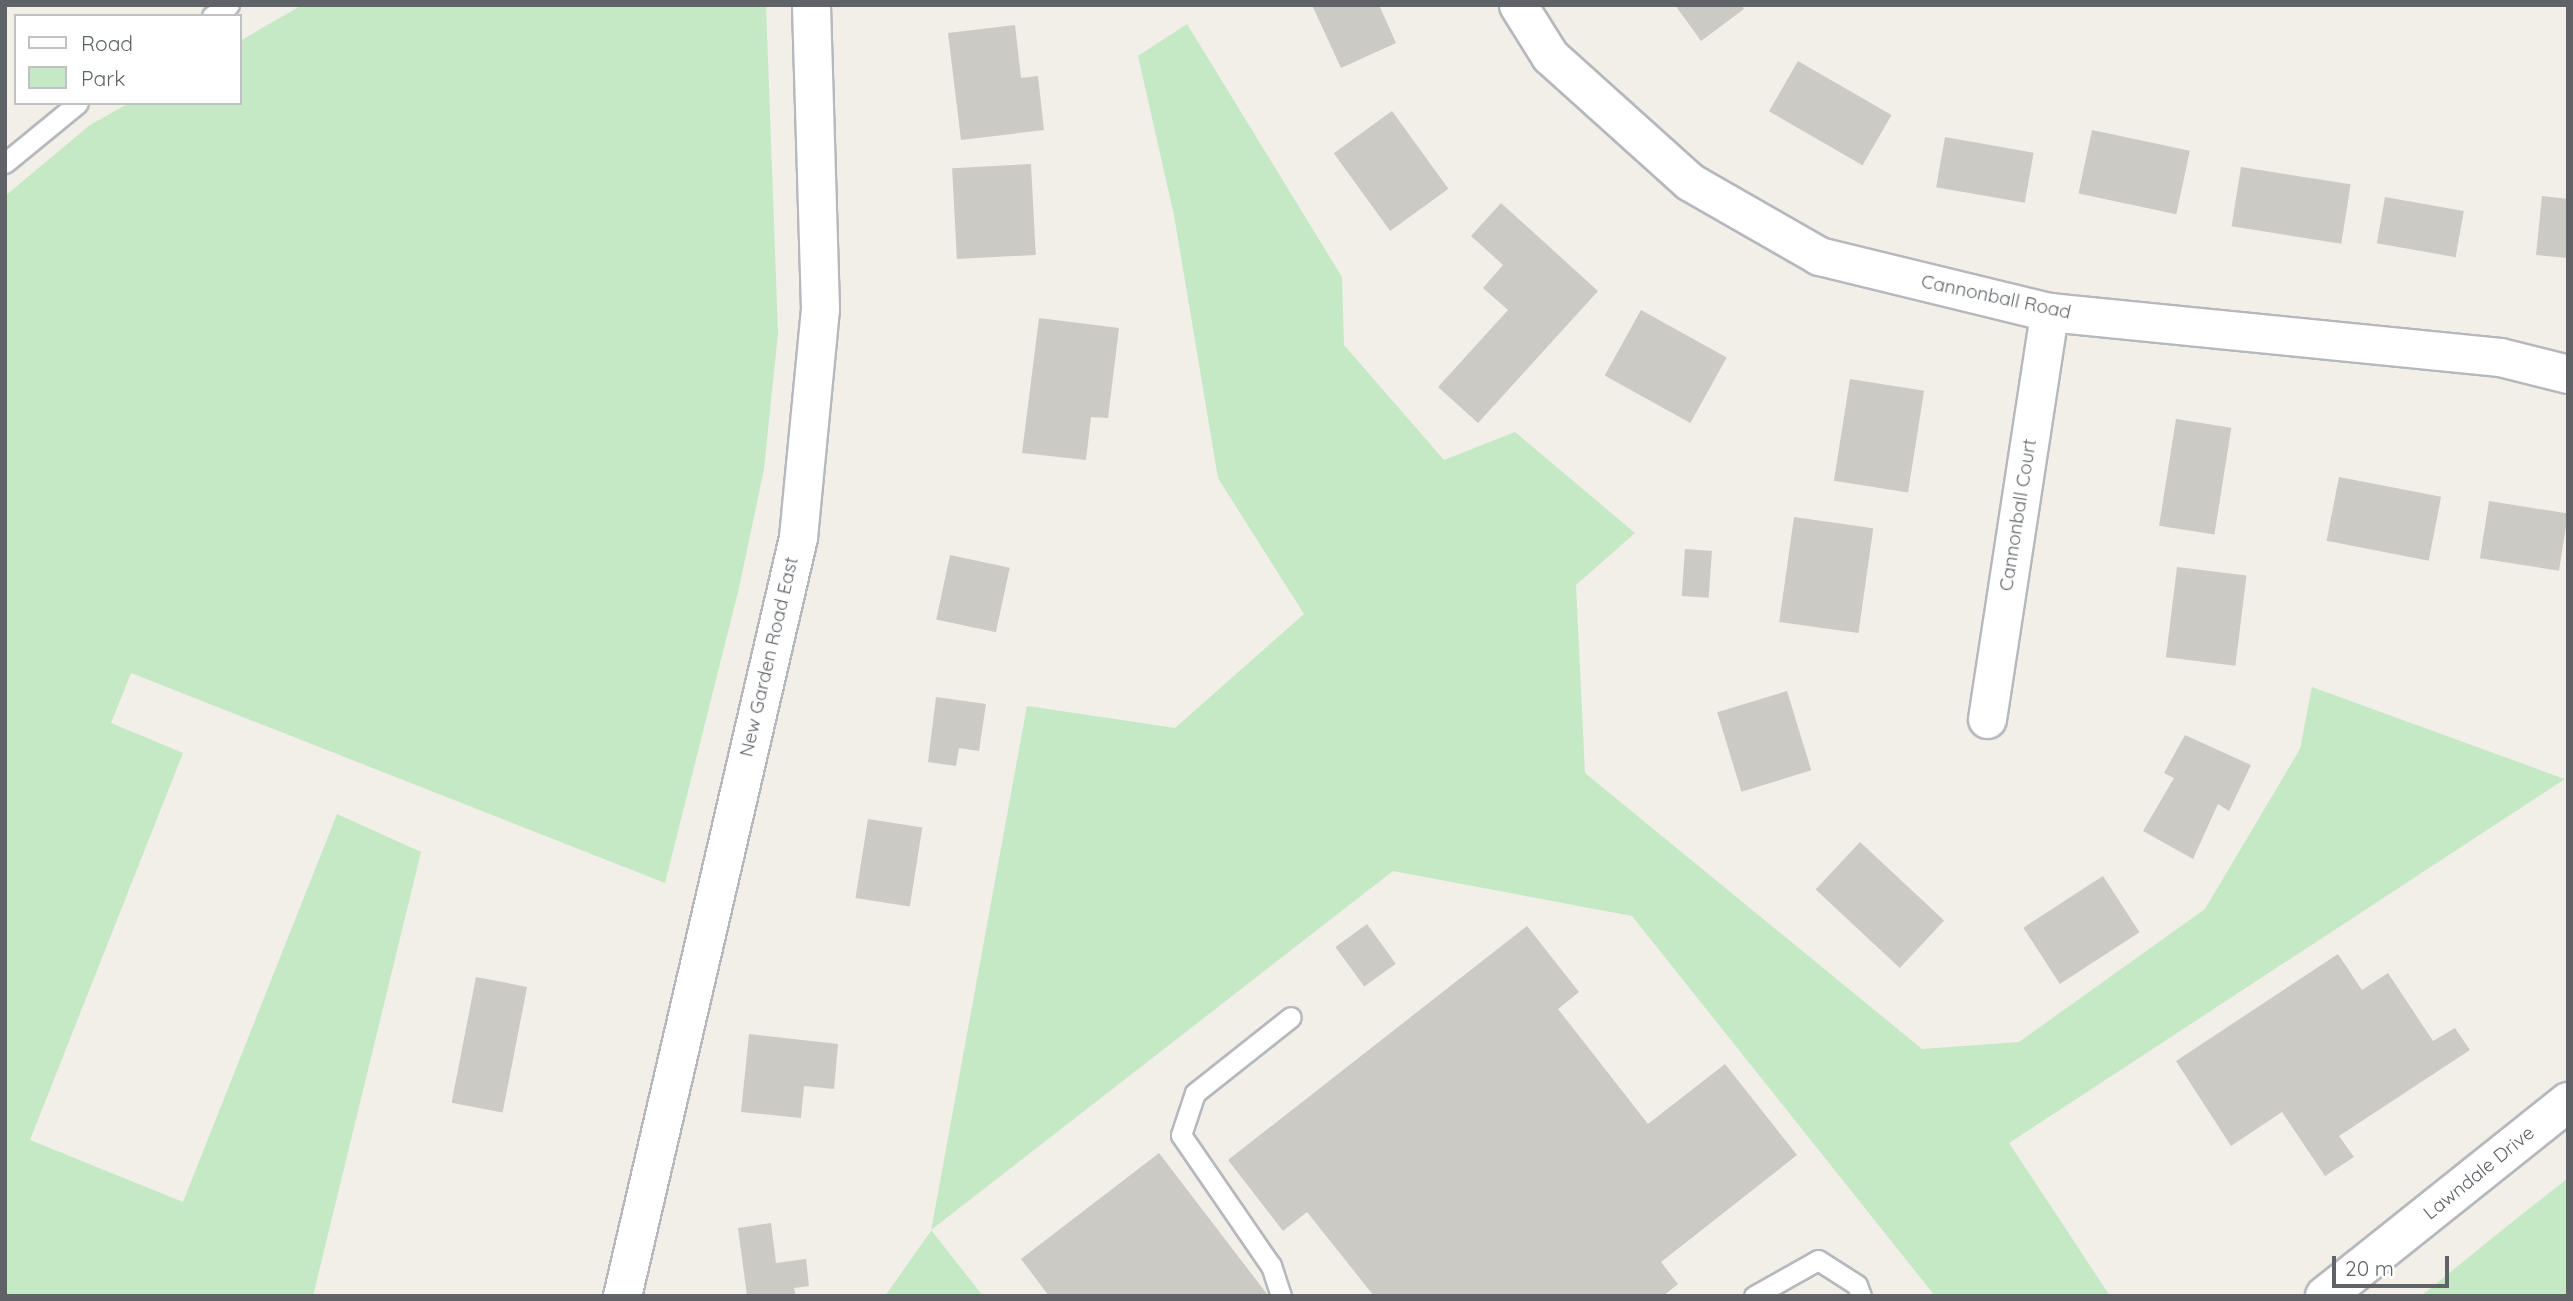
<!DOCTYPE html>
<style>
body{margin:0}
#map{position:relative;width:2573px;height:1301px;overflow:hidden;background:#f1efe8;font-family:Quicksand,sans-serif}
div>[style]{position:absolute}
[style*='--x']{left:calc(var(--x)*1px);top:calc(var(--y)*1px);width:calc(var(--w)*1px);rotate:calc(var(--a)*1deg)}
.green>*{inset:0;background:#c5e8c5}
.building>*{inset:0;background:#cccac5;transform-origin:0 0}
.roads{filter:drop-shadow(2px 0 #b5b8bc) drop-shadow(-2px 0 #b5b8bc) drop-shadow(0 2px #b5b8bc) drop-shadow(0 -2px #b5b8bc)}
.service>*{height:19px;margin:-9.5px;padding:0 9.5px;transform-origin:9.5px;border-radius:9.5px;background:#fff}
.minor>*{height:37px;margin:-18.5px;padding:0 18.5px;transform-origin:18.5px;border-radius:18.5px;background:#fff}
.secondary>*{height:38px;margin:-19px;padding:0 19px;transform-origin:19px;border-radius:19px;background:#fff}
span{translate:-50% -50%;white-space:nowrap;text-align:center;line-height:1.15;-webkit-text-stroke:5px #fff;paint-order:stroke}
.street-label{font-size:19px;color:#5f6368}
.frame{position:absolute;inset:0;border:7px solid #5f6368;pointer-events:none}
.legend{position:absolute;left:14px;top:14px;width:228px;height:91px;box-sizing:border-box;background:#fff;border:2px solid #bfc1c3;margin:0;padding:9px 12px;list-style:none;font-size:21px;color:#5f6368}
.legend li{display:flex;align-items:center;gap:14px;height:35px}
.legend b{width:35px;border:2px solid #bfc1c3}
.scale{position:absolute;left:2332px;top:1256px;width:117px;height:32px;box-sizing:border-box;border:4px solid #5f6368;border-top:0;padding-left:9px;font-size:21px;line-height:24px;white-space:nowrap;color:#5f6368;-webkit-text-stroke:5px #fff;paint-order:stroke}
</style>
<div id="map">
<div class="green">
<i style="clip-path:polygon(302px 5px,766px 5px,778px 333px,764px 469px,739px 588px,665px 883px,131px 673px,111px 723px,183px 753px,30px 1140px,183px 1202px,337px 814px,421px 852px,313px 1296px,5px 1296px,5px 196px,90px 125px,129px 103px,240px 103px,240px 41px)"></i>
<i style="clip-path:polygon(1187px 24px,1342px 277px,1344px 345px,1444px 460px,1515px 432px,1635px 533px,1576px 585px,1585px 773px,1922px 1049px,2019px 1042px,2205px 909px,2300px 749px,2312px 687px,2565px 779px,2009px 1143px,2110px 1296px,1935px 1296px,1632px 916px,1393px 871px,931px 1230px,983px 1296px,885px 1296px,931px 1231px,1027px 706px,1175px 728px,1304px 614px,1218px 478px,1174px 215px,1138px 56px)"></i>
<i style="clip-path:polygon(2568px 1178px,2568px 1296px,2421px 1296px,2496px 1235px)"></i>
</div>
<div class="building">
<i style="clip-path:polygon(1312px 5px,1379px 5px,1396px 43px,1341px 68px)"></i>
<i style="clip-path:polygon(1675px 5px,1741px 5px,1744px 9px,1701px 41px)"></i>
<i style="clip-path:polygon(1015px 25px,1021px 78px,1038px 76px,1044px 130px,961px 140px,948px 33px)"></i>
<i style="left:1798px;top:61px;width:108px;height:58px;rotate:30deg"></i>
<i style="left:1392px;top:111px;width:96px;height:72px;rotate:54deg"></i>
<i style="left:2092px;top:130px;width:100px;height:65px;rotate:12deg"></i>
<i style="left:1945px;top:137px;width:90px;height:51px;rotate:10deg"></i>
<i style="left:1031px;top:164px;width:91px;height:79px;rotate:87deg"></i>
<i style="left:2241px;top:167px;width:111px;height:60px;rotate:9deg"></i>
<i style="clip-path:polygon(2542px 196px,2568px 199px,2568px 258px,2536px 255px)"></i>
<i style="left:2385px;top:197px;width:80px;height:47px;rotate:10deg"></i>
<i style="clip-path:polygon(1501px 203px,1598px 291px,1478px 423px,1438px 387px,1508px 310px,1483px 288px,1503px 265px,1471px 236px)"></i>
<i style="left:1641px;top:310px;width:98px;height:75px;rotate:29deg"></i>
<i style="clip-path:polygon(1039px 318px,1119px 328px,1108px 418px,1091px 417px,1086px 460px,1022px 453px)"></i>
<i style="left:1850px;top:379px;width:75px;height:103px;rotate:9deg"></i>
<i style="left:2176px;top:419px;width:56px;height:108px;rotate:9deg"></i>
<i style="left:2339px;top:477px;width:104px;height:65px;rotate:11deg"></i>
<i style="left:2489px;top:501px;width:80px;height:58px;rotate:9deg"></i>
<i style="left:1794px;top:517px;width:80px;height:106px;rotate:8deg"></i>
<i style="left:1685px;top:549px;width:27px;height:47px;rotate:4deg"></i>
<i style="left:950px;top:555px;width:61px;height:66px;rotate:12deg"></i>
<i style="left:2177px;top:567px;width:70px;height:91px;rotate:7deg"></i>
<i style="left:1787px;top:691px;width:83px;height:73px;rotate:73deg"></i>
<i style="clip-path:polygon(936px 697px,986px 704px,979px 751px,959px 748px,956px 766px,928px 762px)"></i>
<i style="clip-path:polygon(2185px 735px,2251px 765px,2229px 811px,2218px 804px,2193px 859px,2143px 831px,2174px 778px,2164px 773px)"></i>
<i style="left:868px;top:819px;width:55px;height:80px;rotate:9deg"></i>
<i style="left:1860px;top:842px;width:115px;height:65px;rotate:43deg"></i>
<i style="left:2103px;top:876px;width:67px;height:95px;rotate:57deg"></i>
<i style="left:1367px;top:924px;width:49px;height:39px;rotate:54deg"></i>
<i style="clip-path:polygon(1527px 926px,1579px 992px,1558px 1009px,1648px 1124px,1725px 1064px,1797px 1155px,1661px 1262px,1678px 1284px,1663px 1296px,1374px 1296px,1307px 1212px,1283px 1231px,1228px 1160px)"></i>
<i style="clip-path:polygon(2338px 954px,2362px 990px,2388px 973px,2433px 1041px,2455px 1028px,2470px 1050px,2339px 1136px,2354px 1157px,2325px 1176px,2282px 1112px,2231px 1146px,2176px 1061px)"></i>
<i style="left:476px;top:977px;width:52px;height:128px;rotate:11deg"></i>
<i style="clip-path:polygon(749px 1034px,838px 1044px,834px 1089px,804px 1086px,801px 1118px,741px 1112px)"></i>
<i style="clip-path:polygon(1159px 1153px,1267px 1294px,1049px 1296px,1021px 1259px)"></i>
<i style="clip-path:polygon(771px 1223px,776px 1263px,806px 1259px,809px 1286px,794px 1288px,796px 1296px,747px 1296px,738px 1228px)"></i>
</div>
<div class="roads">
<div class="service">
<i style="--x:212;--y:16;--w:20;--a:-33"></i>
<i style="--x:5;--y:163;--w:94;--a:-39.4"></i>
<i style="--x:1281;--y:1296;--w:32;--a:-108"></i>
<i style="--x:1271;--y:1266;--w:159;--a:-124.5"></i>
<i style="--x:1181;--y:1135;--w:44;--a:-71.6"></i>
<i style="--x:1195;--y:1093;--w:122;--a:-38.4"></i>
<i style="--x:1754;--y:1296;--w:73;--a:-29.4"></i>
<i style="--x:1818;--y:1260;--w:46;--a:32.7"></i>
<i style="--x:1857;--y:1285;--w:12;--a:70"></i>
</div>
<div class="minor">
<i style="--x:1518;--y:5;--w:60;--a:57.9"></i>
<i style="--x:1550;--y:56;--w:188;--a:42"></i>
<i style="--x:1690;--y:182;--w:149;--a:29.8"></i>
<i style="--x:1819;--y:256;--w:237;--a:13.7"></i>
<i style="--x:2049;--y:312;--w:453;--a:5.7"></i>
<i style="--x:2500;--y:357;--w:70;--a:14"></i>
<i style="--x:1987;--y:719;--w:412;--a:-81.3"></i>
<i style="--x:622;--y:1296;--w:779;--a:-76.94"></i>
<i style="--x:798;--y:537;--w:229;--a:-84.5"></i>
<i style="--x:820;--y:309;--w:304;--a:-91.7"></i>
</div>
<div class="secondary">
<i style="--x:2325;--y:1296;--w:311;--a:-38.6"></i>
</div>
</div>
<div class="street-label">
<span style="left:1996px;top:297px;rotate:12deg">Cannonball Road</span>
<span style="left:2018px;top:515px;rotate:-81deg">Cannonball Court</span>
<span style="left:769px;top:657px;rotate:-77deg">New Garden Road East</span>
<span style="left:2479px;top:1173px;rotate:-39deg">Lawndale Drive</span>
</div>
<div class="frame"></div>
<ul class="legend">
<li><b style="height:9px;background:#fff"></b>Road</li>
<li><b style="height:19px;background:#c5e8c5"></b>Park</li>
</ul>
<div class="scale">20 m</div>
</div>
